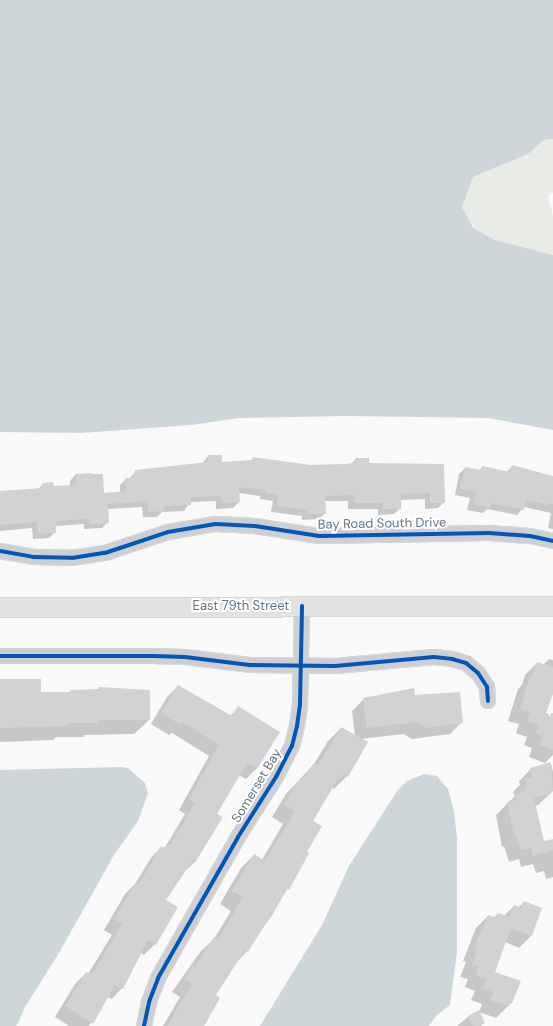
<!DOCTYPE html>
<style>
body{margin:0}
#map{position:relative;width:553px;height:1026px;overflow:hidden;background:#f9f9f9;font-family:"DM Sans",sans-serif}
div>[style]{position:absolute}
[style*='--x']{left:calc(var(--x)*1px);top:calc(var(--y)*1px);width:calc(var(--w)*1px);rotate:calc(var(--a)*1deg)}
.green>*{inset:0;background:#e8ebe6}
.water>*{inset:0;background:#ced6d9}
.shadow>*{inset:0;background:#0003}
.building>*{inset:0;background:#d0d2d3}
.roads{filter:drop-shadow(1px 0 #d5d6d7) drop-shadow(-1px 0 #d5d6d7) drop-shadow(0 1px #d5d6d7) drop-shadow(0 -1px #d5d6d7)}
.street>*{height:14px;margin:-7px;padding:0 7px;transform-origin:7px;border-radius:7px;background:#cecfd0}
.secondary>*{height:19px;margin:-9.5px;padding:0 9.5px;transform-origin:9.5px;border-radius:9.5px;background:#e1e2e2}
.cycleway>*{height:4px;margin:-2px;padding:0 2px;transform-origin:2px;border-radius:2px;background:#0057b8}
span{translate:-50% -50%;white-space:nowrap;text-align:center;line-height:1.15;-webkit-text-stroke:4px #fff;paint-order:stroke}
.street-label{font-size:13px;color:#657683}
</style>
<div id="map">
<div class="green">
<i style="clip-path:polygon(553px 139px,553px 192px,548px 197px,553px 216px,553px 255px,495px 240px,473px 228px,462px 207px,473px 177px,528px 154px,544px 140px)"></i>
</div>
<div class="water">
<i style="clip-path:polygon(0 0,553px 0,553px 139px,544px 140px,528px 154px,473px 177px,462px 207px,473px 228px,495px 240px,553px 255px,553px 430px,488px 418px,346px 416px,239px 418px,191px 425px,81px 433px,0 432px)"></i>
<i style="clip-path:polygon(121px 767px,128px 768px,145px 783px,148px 793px,138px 821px,114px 855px,59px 953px,25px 1007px,18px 1023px,16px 1026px,0 1026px,0 770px)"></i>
<i style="clip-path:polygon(424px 774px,437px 776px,448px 789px,454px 811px,457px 839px,457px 952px,450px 1005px,436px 1016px,429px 1026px,260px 1026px,322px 925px,349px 866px,397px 791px,407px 781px)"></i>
</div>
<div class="shadow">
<i style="clip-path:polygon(208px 456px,221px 463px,250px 462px,253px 458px,311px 466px,350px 465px,356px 459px,368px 464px,443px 465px,444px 502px,438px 508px,425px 509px,425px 499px,400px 500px,400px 508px,394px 514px,378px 515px,378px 509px,348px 509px,348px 501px,324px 501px,325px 513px,319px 519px,302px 520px,302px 516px,271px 512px,273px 501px,260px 499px,260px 496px,239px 493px,239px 502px,233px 508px,216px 509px,216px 501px,190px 502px,184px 511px,162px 512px,157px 517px,143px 517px,142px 507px,107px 509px,108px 522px,102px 528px,84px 529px,84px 524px,55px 526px,55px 532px,49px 538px,33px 539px,32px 528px,0 531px,0 483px,0 492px,38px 489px,43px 484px,53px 487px,70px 486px,70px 481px,76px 474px,103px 494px,120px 493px,120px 485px,126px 479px,129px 479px,136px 471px,202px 464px)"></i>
<i style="clip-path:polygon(482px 467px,506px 472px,512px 467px,553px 477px,553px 529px,548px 528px,551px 513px,524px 507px,517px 515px,487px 509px,483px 513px,467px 510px,470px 498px,455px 495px,459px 474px,465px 468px,479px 471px)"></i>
<i style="clip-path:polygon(549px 659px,553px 660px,553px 691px,545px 713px,553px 719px,553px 755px,545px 763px,529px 757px,532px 748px,524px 745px,527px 737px,516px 733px,519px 724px,508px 721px,518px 689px,522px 685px,525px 675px,537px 663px,543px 665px)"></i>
<i style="clip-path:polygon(0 680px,40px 693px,68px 693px,70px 691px,97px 690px,99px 688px,149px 720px,134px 734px,85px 735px,83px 737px,56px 737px,53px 740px,0 742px)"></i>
<i style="clip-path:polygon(178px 686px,230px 716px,238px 708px,257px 768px,246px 779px,239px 775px,216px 814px,196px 861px,185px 871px,165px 900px,155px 944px,144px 955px,141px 953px,122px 988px,112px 999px,107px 997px,89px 1026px,69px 1026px,55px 1017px,75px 984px,86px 973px,88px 974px,112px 935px,104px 930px,125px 894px,135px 884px,151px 858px,161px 847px,164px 849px,185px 814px,179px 810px,209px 756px,172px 733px,169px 735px,151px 724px,167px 697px)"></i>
<i style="clip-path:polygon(414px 696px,462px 722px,450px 734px,412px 739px,404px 734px,360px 739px,347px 776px,334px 789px,331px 787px,312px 821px,306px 852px,308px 853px,272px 915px,247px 951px,235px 964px,215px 995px,219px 998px,204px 1026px,163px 1026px,180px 997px,172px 992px,201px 951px,214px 939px,231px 911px,220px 904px,241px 868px,254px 855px,262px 860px,283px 824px,272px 817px,286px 794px,314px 764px,328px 741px,341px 728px,355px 736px,352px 711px,364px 699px)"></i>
<i style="clip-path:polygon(551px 764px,553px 772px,553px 791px,538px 805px,534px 806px,543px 842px,553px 840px,553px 877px,546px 879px,544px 871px,536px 873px,533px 864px,521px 867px,519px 859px,509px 862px,504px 846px,502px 847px,496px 815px,515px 796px,513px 792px,520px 785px,519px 781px,531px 769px)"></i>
<i style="clip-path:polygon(524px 902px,531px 936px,519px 948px,505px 942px,494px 972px,512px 1002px,496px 1018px,479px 1012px,482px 1004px,471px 1000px,475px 991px,465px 987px,468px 979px,460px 977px,466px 962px,463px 961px,476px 928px,488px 916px,493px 918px,498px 914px,504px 916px,514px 906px,518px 908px)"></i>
<i style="clip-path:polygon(479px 1012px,484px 1023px,481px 1026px,457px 1026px,468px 1017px)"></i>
</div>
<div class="building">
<i style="clip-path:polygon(208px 455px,222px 455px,222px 462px,253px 460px,253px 457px,311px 465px,345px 464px,355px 463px,355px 458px,369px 458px,369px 463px,444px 464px,445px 503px,430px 503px,430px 493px,401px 494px,401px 509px,383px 509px,383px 503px,354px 503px,354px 495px,325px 496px,326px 514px,307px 514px,307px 510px,277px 506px,278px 495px,265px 493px,266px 490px,239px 487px,240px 502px,222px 503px,221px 496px,191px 497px,191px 505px,164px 506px,164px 511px,148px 512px,148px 501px,108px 504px,109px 523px,90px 524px,89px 519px,56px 521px,56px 533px,38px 534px,37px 522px,0 525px,0 491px,43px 488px,42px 483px,53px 482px,54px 486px,76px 485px,76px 474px,91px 473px,91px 474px,103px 474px,104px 493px,126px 491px,125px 478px,134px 477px,135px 470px,208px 462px)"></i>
<i style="clip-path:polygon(512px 465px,553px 476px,553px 504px,548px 503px,548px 505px,526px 500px,524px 510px,491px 503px,490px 508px,473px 504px,476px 492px,460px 489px,465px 467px,481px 470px,482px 466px,510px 472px)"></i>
<i style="clip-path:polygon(537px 662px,553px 667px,553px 694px,546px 713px,549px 714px,548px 716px,550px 717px,551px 713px,553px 713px,553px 750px,540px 745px,543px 736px,536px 733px,539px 725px,527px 721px,530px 713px,520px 709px,530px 676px,532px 676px)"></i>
<i style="clip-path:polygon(0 679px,41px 679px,41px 692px,70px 692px,70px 690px,99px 689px,99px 687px,150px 690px,150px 720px,98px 720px,99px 723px,69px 723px,69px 726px,0 728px)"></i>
<i style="clip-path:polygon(178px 685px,232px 716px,238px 706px,280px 732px,257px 769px,247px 763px,217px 814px,223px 817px,196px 861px,193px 860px,166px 900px,178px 907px,156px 945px,148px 940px,123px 989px,115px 985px,93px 1024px,65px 1006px,86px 972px,90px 974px,94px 971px,122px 924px,114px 919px,136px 882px,139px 884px,161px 846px,166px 848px,169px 844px,170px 845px,195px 803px,189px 799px,219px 745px,182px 722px,181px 725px,161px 713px)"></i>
<i style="clip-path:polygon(414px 688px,415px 695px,460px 692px,463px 723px,425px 728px,417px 722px,367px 728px,363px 698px)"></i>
<i style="clip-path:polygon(341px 727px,368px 742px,348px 777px,344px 774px,341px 778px,339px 777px,313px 821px,322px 826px,307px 852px,309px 853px,295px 879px,289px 890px,287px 889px,248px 952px,245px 950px,216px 995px,220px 998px,204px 1026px,167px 1026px,192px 984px,184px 979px,192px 966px,194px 968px,214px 937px,218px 940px,243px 897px,232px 891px,254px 854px,265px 861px,295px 811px,284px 804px,299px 780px,301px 781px,314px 763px,318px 765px)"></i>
<i style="clip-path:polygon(551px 762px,553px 790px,550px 791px,551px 794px,534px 798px,544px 841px,553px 839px,553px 850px,533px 856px,531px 848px,521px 850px,516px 835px,514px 836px,507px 802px,517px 800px,515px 794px,525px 791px,524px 787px,527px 786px,525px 779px,532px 777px,530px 768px)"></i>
<i style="clip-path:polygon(524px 901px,542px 908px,532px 936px,511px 928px,495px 972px,521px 981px,512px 1003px,510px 1002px,509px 1006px,490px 1000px,493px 992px,483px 988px,486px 979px,476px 975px,479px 967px,472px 965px,477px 950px,474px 949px,488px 915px,496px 918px,498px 913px,509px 917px,514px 905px,521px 908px)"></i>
<i style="clip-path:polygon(479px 1010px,485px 1023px,479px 1026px,473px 1026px,468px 1016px)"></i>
</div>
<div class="roads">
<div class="street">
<i style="--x:0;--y:551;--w:34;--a:10"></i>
<i style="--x:33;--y:557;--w:39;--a:1"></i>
<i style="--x:72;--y:558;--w:33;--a:-9"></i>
<i style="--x:105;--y:553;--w:66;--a:-18.4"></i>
<i style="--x:168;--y:532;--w:48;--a:-9.7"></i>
<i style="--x:215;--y:524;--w:40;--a:2.9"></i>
<i style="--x:255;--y:526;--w:65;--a:8.9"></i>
<i style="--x:319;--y:536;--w:170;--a:-1"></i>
<i style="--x:489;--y:533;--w:41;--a:4.2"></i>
<i style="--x:530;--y:536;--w:24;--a:12"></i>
<i style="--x:0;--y:656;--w:153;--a:0"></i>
<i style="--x:153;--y:656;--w:32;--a:2"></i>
<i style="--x:185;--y:657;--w:65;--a:7"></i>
<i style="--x:250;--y:665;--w:85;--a:0.7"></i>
<i style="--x:335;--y:666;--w:99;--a:-5.2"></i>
<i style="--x:434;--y:657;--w:18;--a:6"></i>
<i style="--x:452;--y:659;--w:15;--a:16"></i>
<i style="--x:466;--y:663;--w:16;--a:40"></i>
<i style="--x:478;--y:673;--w:17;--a:57"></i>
<i style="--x:487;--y:687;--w:14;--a:86"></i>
<i style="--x:144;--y:1026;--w:25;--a:-78"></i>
<i style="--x:149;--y:1002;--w:26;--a:-69"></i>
<i style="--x:158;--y:978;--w:162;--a:-60.4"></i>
<i style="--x:238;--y:837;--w:71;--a:-57.7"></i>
<i style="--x:276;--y:777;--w:35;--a:-63"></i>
<i style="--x:292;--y:746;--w:21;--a:-76"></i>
<i style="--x:297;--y:726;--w:22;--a:-82"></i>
<i style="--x:300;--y:704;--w:98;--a:-88.8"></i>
</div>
<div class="secondary">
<i style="--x:0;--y:607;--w:553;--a:-0.1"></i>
</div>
</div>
<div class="cycleway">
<i style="--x:0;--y:551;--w:34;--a:10"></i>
<i style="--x:33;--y:557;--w:39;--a:1"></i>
<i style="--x:72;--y:558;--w:33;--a:-9"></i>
<i style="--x:105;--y:553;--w:66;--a:-18.4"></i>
<i style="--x:168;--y:532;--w:48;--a:-9.7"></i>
<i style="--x:215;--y:524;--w:40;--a:2.9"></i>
<i style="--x:255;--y:526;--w:65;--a:8.9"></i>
<i style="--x:319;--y:536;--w:170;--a:-1"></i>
<i style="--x:489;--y:533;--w:41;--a:4.2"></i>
<i style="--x:530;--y:536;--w:24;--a:12"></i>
<i style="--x:0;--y:656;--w:153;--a:0"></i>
<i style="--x:153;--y:656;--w:32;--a:2"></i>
<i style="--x:185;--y:657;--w:65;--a:7"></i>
<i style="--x:250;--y:665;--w:85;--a:0.7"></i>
<i style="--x:335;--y:666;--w:99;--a:-5.2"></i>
<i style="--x:434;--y:657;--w:18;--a:6"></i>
<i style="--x:452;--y:659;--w:15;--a:16"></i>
<i style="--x:466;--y:663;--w:16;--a:40"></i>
<i style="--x:478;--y:673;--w:17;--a:57"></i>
<i style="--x:487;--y:687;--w:14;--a:86"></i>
<i style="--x:144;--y:1026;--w:25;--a:-78"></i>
<i style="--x:149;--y:1002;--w:26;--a:-69"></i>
<i style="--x:158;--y:978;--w:162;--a:-60.4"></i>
<i style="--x:238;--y:837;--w:71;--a:-57.7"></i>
<i style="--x:276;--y:777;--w:35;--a:-63"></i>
<i style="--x:292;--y:746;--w:21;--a:-76"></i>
<i style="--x:297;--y:726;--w:22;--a:-82"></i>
<i style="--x:300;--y:704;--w:98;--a:-88.8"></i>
</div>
<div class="street-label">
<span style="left:382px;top:524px;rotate:-1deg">Bay Road South Drive</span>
<span style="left:241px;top:606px">East 79th Street</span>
<span style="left:257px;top:786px;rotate:-59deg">Somerset Bay</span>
</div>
</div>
